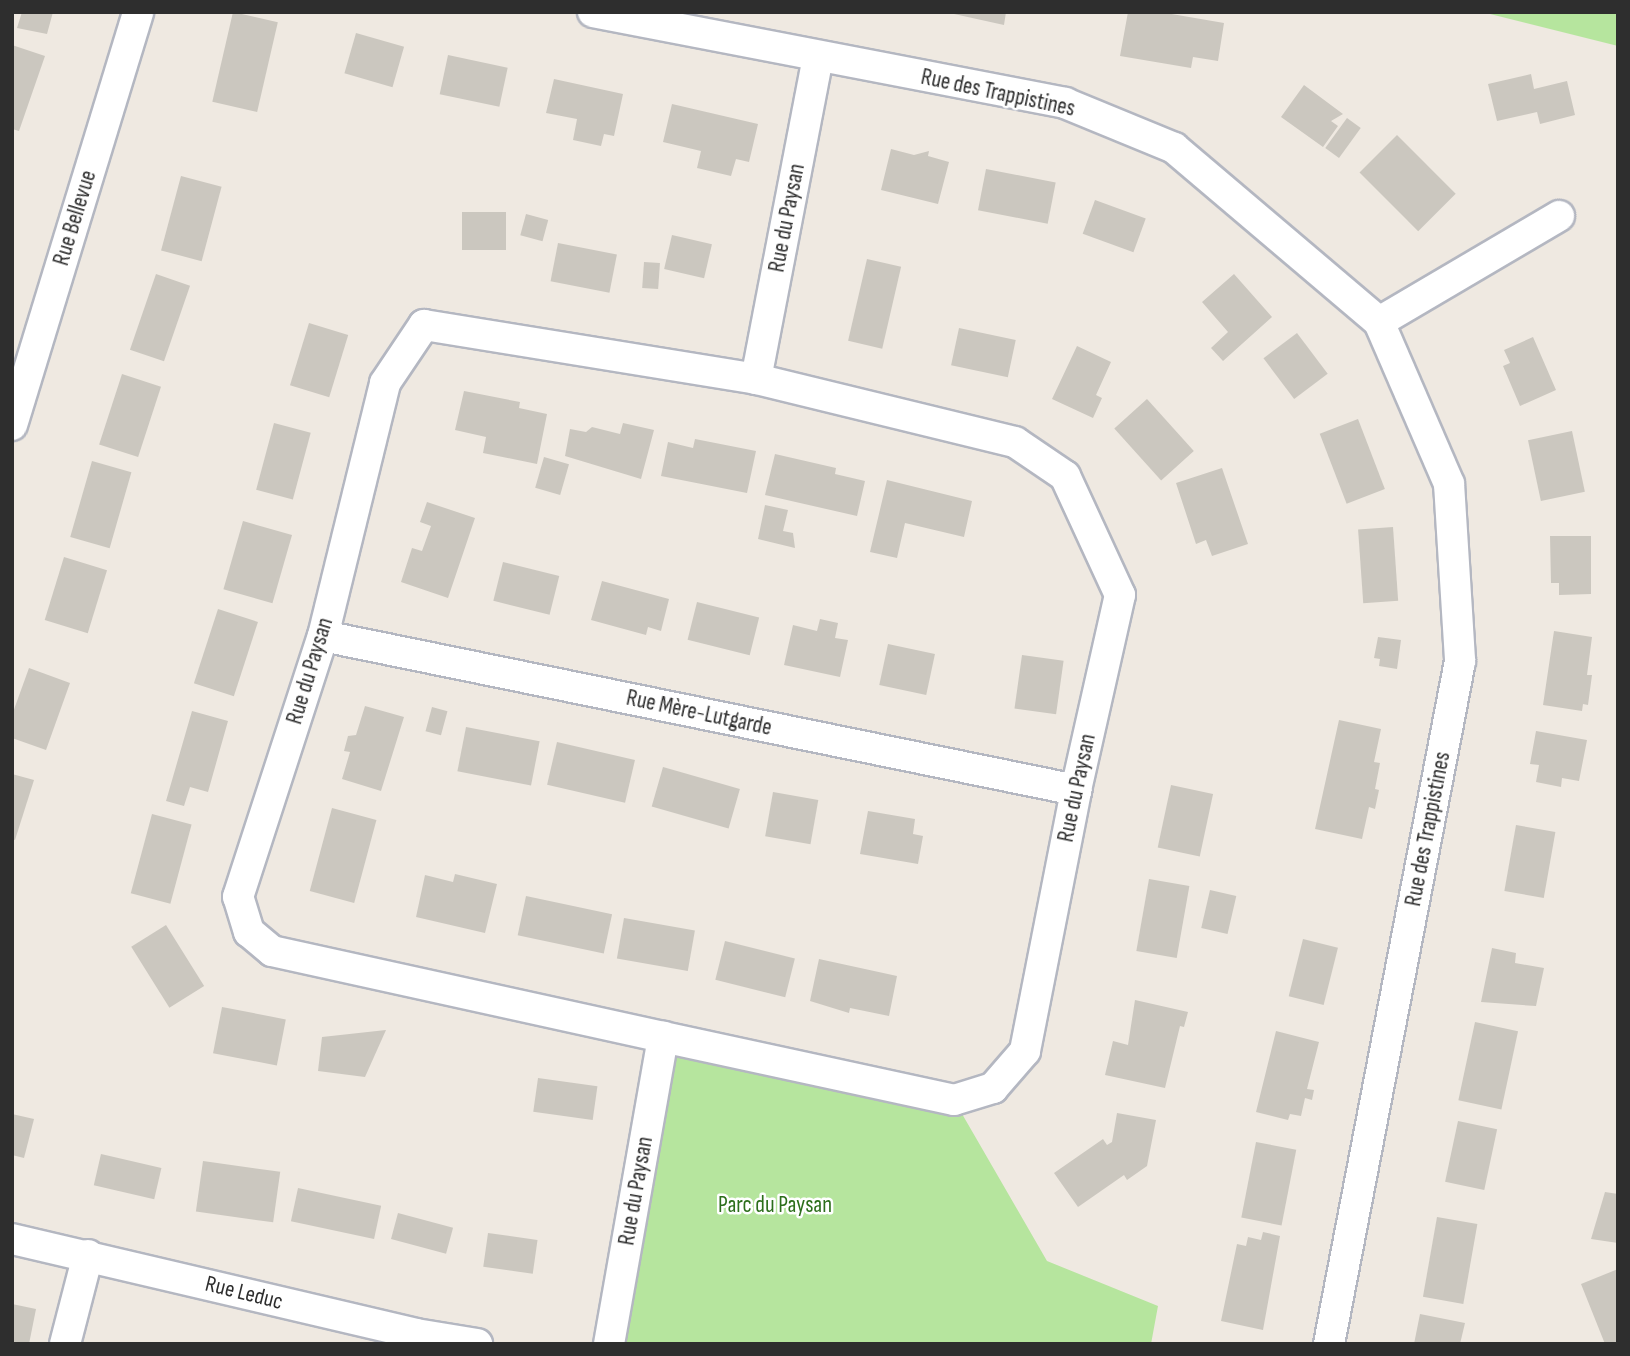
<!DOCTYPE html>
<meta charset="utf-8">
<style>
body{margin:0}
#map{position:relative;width:1630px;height:1356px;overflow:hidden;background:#efe9e1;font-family:"Sofia Sans Condensed",sans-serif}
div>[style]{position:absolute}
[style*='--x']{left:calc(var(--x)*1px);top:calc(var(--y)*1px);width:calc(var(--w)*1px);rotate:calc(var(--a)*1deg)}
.green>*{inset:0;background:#b6e59e}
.building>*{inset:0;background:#cbc7bf;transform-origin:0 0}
.roads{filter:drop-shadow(2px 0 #b4b7c1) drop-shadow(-2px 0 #b4b7c1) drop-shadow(0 2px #b4b7c1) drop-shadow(0 -2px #b4b7c1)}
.minor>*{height:30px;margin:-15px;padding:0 15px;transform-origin:15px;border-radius:15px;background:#fff}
span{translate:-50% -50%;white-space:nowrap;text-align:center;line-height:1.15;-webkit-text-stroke:5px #fff;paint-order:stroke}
.street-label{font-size:23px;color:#2e2e2e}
.park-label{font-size:23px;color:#2c6e1b}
.frame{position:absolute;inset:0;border:14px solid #2e2e2e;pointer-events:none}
</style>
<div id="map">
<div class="green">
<i style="clip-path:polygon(1482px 12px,1618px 12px,1618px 46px)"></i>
<i style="clip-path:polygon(663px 1037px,954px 1100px,1047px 1261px,1158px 1306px,1151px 1344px,609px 1344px)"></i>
</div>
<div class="building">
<i style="clip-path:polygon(22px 12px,53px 12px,47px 34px,17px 28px)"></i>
<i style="left:233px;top:12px;width:46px;height:92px;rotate:13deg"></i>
<i style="clip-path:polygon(945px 12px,1006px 12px,1004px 25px)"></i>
<i style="clip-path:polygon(1128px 12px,1160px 12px,1224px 23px,1218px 61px,1193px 57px,1191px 68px,1120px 56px)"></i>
<i style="left:356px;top:33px;width:50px;height:42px;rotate:16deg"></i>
<i style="clip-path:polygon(12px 45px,45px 56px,19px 131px,12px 129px)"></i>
<i style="left:448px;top:55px;width:61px;height:40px;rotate:12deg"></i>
<i style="clip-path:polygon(1531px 74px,1534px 89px,1567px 81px,1575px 115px,1540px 124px,1537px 112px,1497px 121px,1488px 84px)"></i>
<i style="clip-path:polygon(554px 79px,623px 94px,614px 136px,604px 134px,601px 146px,573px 140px,577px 119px,546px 113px)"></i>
<i style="clip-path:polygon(1304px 85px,1343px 114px,1331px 121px,1338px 126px,1323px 147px,1281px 117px)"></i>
<i style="clip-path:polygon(672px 104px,758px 124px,749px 162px,736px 159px,731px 176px,697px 168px,701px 151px,663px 142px)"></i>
<i style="left:1347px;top:118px;width:17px;height:37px;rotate:36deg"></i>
<i style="left:1397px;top:135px;width:83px;height:53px;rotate:45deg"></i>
<i style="clip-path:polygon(891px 149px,914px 155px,929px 151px,928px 156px,949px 162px,938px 204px,881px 190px)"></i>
<i style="left:986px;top:169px;width:71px;height:42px;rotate:11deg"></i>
<i style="left:181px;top:176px;width:42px;height:77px;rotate:15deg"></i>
<i style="left:1095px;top:200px;width:54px;height:36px;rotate:20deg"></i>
<i style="left:462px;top:212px;width:44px;height:38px"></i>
<i style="left:526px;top:214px;width:23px;height:22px;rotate:15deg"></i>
<i style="left:672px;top:235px;width:41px;height:35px;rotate:13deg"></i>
<i style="left:558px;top:243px;width:60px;height:39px;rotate:11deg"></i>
<i style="left:867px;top:259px;width:35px;height:84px;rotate:13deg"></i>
<i style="left:644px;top:262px;width:16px;height:26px;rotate:4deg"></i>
<i style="left:156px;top:274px;width:36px;height:80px;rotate:19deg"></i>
<i style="clip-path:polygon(1234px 274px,1272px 317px,1223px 361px,1211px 348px,1228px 332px,1202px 302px)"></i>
<i style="left:309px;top:323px;width:41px;height:65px;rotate:17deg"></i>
<i style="left:959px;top:328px;width:58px;height:38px;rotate:12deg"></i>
<i style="left:1297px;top:333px;width:51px;height:42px;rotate:53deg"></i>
<i style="clip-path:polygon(1533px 337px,1556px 390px,1520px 406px,1503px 366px,1510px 363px,1504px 350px)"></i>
<i style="clip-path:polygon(1077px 346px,1111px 362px,1096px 395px,1102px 398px,1093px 418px,1052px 399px)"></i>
<i style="left:122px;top:374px;width:41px;height:74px;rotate:18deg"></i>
<i style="clip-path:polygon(464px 391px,520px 402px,519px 408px,547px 414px,537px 464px,483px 453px,486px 437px,455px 430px)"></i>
<i style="left:1147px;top:399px;width:70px;height:44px;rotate:48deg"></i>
<i style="left:1358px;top:419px;width:75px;height:41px;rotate:69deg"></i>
<i style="left:274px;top:423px;width:38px;height:69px;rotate:15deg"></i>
<i style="clip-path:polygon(623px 423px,654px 430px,641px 479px,565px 456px,570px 429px,586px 432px,592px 427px,620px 434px)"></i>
<i style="left:1572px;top:431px;width:62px;height:45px;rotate:78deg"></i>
<i style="clip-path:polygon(695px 439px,756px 451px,747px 493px,661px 476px,668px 442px,693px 448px)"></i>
<i style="clip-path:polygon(775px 454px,836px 468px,835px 474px,865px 481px,857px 516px,765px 495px)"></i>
<i style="left:544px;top:457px;width:26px;height:32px;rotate:16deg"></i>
<i style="left:92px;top:461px;width:41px;height:79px;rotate:16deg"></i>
<i style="clip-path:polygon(1222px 468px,1248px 544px,1212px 556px,1206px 540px,1196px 544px,1176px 483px)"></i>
<i style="clip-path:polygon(887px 480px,972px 501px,964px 537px,905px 523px,897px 558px,870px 552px)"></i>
<i style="clip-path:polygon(427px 502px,475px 518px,448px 598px,401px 582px,412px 548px,422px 551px,431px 526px,420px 522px)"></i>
<i style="clip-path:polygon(765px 505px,788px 510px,783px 531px,793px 533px,795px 548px,758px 539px)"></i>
<i style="left:243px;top:521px;width:51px;height:71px;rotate:16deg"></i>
<i style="left:1393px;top:527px;width:74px;height:35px;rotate:86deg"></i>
<i style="clip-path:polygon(1550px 536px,1591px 536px,1591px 594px,1559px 595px,1559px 583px,1551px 583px)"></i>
<i style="left:64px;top:557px;width:45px;height:66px;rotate:17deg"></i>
<i style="left:503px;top:562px;width:58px;height:40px;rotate:14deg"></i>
<i style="clip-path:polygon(602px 581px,669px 599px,661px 631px,648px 627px,646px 635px,591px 620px)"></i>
<i style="left:697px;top:602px;width:64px;height:39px;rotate:14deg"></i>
<i style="left:218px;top:609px;width:42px;height:78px;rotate:18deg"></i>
<i style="clip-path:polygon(820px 619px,838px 623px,835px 638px,848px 640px,840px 677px,784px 665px,793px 625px,817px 631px)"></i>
<i style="clip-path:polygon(1554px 631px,1592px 637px,1587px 675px,1592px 675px,1588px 705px,1583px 704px,1582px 711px,1543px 705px)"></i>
<i style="clip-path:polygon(1378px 637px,1401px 640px,1397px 669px,1379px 666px,1380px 659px,1374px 658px)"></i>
<i style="left:888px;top:644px;width:48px;height:42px;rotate:12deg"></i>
<i style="left:1022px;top:655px;width:42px;height:54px;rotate:8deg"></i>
<i style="clip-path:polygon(29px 668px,70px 683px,46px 750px,12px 738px,12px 715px)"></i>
<i style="clip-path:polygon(365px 706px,404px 717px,381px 791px,342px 779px,350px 752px,344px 751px,348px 736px,356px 735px)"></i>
<i style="left:432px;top:707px;width:16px;height:25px;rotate:15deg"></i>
<i style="clip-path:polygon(192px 711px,228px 721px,208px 792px,190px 787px,184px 806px,166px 801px)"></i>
<i style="clip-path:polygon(1339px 720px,1381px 729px,1374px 762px,1380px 763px,1375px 789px,1379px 790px,1375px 809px,1369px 807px,1362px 839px,1315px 829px)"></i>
<i style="left:466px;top:727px;width:75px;height:45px;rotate:11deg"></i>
<i style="clip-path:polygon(1536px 731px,1587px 740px,1579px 781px,1562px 778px,1561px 787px,1536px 782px,1539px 765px,1530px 764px)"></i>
<i style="left:557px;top:742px;width:80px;height:44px;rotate:13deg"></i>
<i style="left:663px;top:767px;width:80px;height:41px;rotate:16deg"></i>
<i style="clip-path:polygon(12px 774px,34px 780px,15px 840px,12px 839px)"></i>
<i style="left:1171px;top:785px;width:43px;height:64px;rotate:12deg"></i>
<i style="left:773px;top:792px;width:46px;height:45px;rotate:10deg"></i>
<i style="left:332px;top:808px;width:46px;height:86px;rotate:15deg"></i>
<i style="clip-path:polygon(868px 811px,915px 819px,913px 834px,923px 836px,918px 864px,860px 854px)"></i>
<i style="left:152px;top:814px;width:41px;height:82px;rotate:15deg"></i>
<i style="left:1516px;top:825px;width:40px;height:67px;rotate:10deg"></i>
<i style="clip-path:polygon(455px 874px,497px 884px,485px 933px,416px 917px,425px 875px,453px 882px)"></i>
<i style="left:1149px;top:879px;width:41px;height:73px;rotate:10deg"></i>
<i style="left:1210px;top:890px;width:27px;height:39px;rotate:13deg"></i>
<i style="left:526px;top:896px;width:88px;height:40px;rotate:12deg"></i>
<i style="left:624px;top:918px;width:72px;height:41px;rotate:10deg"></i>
<i style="left:166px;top:925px;width:72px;height:41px;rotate:58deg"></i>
<i style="left:1303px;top:939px;width:36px;height:59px;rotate:14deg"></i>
<i style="left:725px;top:941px;width:72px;height:40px;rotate:14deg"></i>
<i style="clip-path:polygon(1492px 948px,1516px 953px,1515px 963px,1544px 968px,1536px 1006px,1481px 1002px)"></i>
<i style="clip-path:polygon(819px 959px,897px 976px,889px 1016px,850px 1008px,849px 1013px,810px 1001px)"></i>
<i style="clip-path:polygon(1135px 1000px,1188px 1012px,1184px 1027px,1180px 1026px,1165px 1088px,1105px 1075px,1113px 1041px,1128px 1045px)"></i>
<i style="left:222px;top:1007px;width:65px;height:47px;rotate:11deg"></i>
<i style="left:1475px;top:1022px;width:44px;height:80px;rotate:12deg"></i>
<i style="clip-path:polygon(386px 1030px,365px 1077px,318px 1071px,322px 1037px)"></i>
<i style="clip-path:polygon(1276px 1031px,1319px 1042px,1307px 1089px,1314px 1090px,1312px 1100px,1305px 1098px,1301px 1116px,1290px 1114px,1288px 1120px,1256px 1112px)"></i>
<i style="left:538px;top:1078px;width:60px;height:34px;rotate:8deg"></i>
<i style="clip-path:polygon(1117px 1113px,1156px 1120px,1147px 1166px,1127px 1180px,1124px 1175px,1078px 1207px,1054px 1173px,1103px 1139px,1107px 1145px,1112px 1142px)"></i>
<i style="clip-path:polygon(12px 1114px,34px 1119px,24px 1158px,12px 1155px)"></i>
<i style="left:1458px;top:1121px;width:40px;height:62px;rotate:12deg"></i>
<i style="left:1256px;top:1142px;width:41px;height:77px;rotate:11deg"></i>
<i style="left:101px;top:1154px;width:62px;height:32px;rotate:13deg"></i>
<i style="left:203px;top:1161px;width:78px;height:51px;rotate:8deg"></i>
<i style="left:298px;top:1188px;width:85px;height:34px;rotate:12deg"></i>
<i style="clip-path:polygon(1605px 1192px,1618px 1194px,1618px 1243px,1591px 1239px)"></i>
<i style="left:398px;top:1213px;width:57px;height:27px;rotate:15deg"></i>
<i style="left:1437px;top:1217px;width:41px;height:81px;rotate:10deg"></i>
<i style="clip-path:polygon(1263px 1232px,1280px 1236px,1263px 1330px,1221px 1321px,1237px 1244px,1246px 1246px,1248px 1237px,1261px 1240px)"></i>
<i style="left:488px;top:1233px;width:50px;height:34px;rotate:8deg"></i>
<i style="clip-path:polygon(1618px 1269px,1618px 1344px,1605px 1344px,1581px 1284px)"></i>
<i style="clip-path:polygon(12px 1304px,36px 1309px,29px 1344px,12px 1344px)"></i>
<i style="clip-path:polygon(1420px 1314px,1465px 1323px,1460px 1344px,1414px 1344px)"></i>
</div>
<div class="roads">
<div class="minor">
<i style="--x:593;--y:12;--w:481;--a:10.9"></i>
<i style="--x:1065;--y:103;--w:118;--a:22.4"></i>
<i style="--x:1174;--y:148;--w:269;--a:40.3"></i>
<i style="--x:1379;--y:322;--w:176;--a:66.6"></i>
<i style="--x:1449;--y:484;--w:177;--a:86.4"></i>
<i style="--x:1460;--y:661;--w:695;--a:100.86"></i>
<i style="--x:1379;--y:322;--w:209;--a:-30.5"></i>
<i style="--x:12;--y:425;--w:432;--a:-73"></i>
<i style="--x:323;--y:636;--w:769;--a:11.56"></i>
<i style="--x:663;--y:1037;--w:400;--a:-167.6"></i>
<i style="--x:272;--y:951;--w:30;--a:-140"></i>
<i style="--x:249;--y:932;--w:37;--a:-107"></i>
<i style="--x:238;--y:897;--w:274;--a:-72"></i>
<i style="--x:323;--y:636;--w:260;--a:-76.2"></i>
<i style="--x:385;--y:383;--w:70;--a:-56.1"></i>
<i style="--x:424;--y:325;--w:336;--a:9.2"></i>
<i style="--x:756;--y:379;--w:327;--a:-79.1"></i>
<i style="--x:12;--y:1239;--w:415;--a:13.2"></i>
<i style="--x:416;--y:1334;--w:62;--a:9.3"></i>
<i style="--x:65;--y:1344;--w:92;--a:-75.5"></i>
<i style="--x:609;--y:1344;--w:312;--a:-80"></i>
<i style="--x:663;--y:1037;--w:298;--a:12.2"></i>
<i style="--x:954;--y:1100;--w:41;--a:-17.1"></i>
<i style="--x:993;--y:1088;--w:49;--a:-49.1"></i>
<i style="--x:1025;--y:1051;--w:266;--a:-78.9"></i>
<i style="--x:1076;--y:790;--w:200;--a:-77.3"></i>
<i style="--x:1120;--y:595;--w:131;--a:-114.8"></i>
<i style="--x:1065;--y:476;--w:60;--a:-145.8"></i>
<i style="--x:1015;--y:442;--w:267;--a:-166.3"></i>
</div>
</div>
<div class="street-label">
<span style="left:998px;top:93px;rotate:12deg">Rue des Trappistines</span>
<span style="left:75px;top:218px;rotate:-73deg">Rue Bellevue</span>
<span style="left:787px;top:218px;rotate:-79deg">Rue du Paysan</span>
<span style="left:310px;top:671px;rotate:-73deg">Rue du Paysan</span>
<span style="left:699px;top:713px;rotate:12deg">Rue Mère-Lutgarde</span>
<span style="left:1077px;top:788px;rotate:-78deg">Rue du Paysan</span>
<span style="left:1428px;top:829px;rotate:-79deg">Rue des Trappistines</span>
<span style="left:636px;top:1191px;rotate:-80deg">Rue du Paysan</span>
<span style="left:244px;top:1293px;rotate:14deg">Rue Leduc</span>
</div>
<div class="park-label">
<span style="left:775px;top:1205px">Parc du Paysan</span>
</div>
<div class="frame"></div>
</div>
